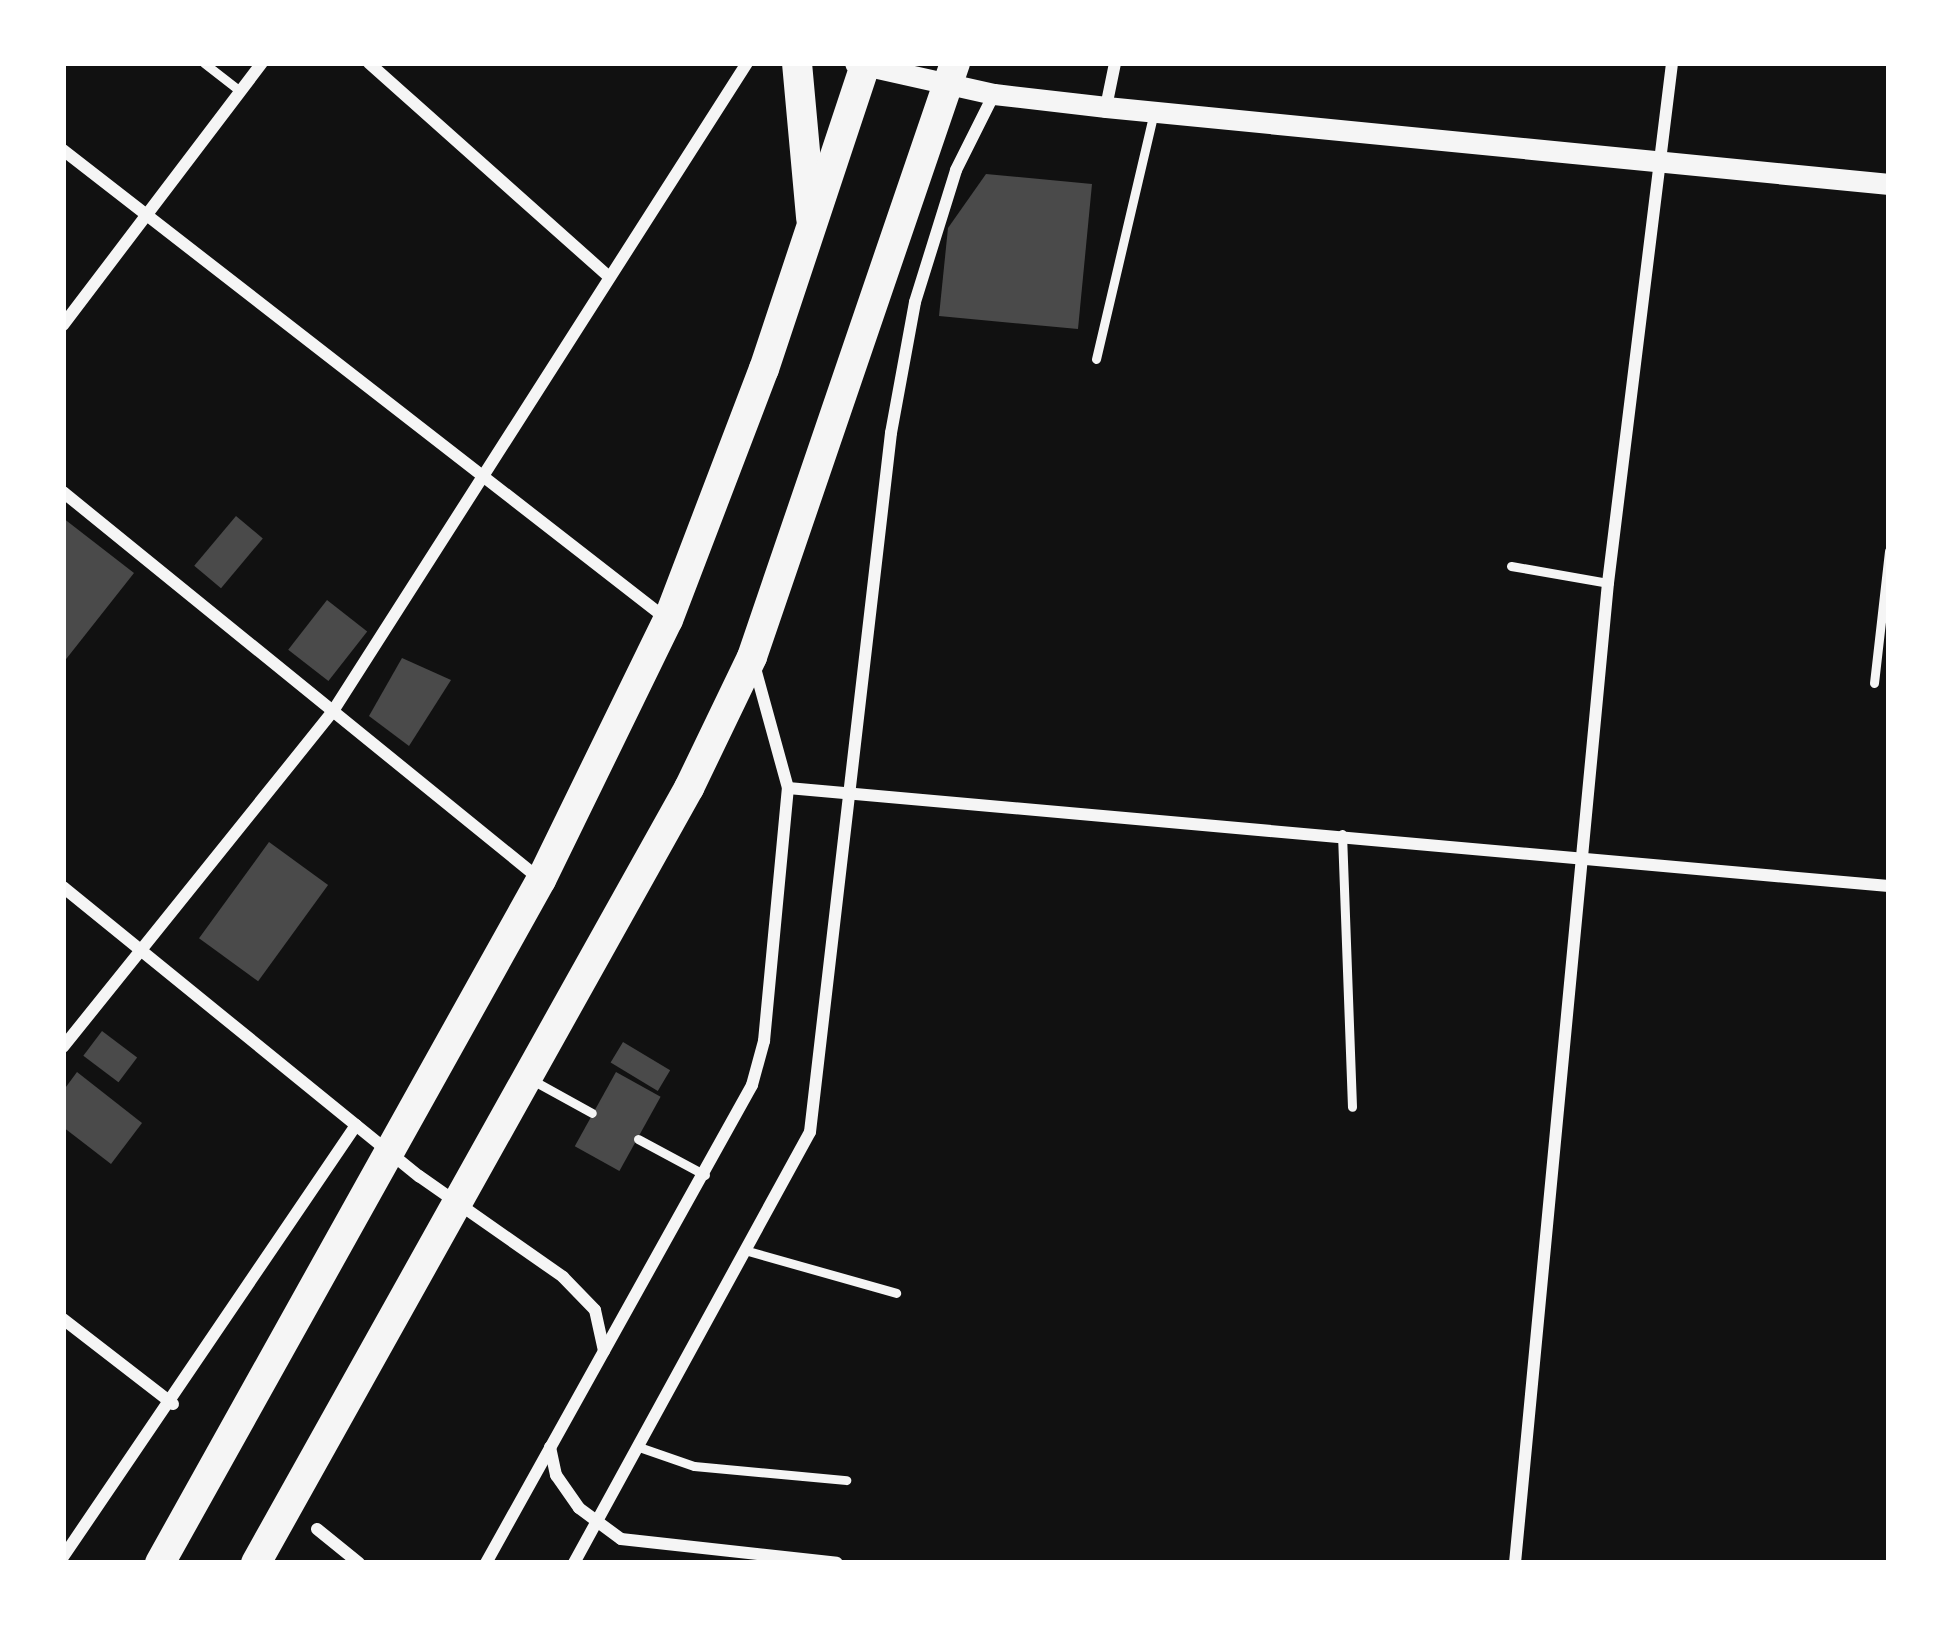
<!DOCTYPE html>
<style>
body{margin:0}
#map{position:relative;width:1952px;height:1626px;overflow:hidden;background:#111;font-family:Ubuntu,sans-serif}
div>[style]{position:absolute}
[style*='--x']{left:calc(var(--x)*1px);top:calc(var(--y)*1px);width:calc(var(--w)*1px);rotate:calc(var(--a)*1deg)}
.building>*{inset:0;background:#4a4a4a;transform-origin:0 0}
.service>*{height:9px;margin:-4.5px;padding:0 4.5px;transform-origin:4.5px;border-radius:4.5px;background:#f5f5f5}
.minor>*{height:12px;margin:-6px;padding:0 6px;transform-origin:6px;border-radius:6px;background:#f5f5f5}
.tertiary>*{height:21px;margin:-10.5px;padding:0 10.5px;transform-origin:10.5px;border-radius:10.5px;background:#f5f5f5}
.primary>*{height:30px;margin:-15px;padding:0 15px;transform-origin:15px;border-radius:15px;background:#f5f5f5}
span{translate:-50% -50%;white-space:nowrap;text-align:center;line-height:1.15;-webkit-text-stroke:10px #fff;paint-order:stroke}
.frame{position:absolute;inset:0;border:66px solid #fff;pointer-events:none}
</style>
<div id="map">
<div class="building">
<i style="clip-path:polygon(986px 174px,1092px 184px,1078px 329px,939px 316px,948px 228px)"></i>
<i style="left:236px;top:516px;width:35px;height:65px;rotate:40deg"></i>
<i style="clip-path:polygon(63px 518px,134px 573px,63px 663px)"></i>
<i style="left:327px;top:600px;width:51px;height:63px;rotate:38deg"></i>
<i style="clip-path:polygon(402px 658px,451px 680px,409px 746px,369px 716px)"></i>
<i style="left:269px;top:842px;width:73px;height:119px;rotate:36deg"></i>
<i style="left:102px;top:1031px;width:44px;height:31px;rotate:37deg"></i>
<i style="left:623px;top:1042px;width:55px;height:24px;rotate:31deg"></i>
<i style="clip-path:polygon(77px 1072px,142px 1123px,111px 1164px,63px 1127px,63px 1091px)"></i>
<i style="left:616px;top:1072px;width:51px;height:85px;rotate:29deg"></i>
</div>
<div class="service">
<i style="--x:204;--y:63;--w:46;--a:37.9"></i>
<i style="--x:1096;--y:359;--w:255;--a:-76.8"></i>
<i style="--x:1511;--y:566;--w:98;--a:9.9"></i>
<i style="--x:1874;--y:683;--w:133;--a:-83.5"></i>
<i style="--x:1342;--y:834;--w:273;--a:87.9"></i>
<i style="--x:534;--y:1081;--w:66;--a:28.9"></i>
<i style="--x:638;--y:1139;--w:76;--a:28.2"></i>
<i style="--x:748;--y:1251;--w:154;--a:15.8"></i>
<i style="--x:639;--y:1447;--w:58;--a:19.1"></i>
<i style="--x:694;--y:1466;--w:153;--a:5.3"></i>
</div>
<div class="minor">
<i style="--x:369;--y:63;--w:320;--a:41.7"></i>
<i style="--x:1106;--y:107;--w:45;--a:-78.4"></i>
<i style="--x:63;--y:150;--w:766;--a:37.84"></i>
<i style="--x:63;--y:325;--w:329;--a:-52.8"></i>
<i style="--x:63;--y:492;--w:616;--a:39.07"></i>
<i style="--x:788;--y:788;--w:1105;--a:5.09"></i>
<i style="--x:63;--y:887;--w:459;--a:39.1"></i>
<i style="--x:419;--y:1176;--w:176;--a:35"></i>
<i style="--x:563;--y:1277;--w:46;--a:45.9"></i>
<i style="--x:595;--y:1310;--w:42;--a:77.6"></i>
<i style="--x:63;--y:1047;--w:431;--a:-51.2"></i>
<i style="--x:333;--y:711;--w:769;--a:-57.43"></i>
<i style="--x:63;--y:1319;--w:139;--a:37.7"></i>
<i style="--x:550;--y:1447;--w:29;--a:78"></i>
<i style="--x:556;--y:1475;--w:40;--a:55.1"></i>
<i style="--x:579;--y:1508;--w:52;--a:36.4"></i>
<i style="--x:621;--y:1539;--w:217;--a:6.3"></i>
<i style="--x:317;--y:1529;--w:54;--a:39"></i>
<i style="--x:63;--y:1557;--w:522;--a:-55.85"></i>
<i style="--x:486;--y:1563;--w:547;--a:-60.9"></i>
<i style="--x:752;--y:1085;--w:46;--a:-74.7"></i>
<i style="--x:764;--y:1041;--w:254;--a:-84.6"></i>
<i style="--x:788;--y:788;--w:124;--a:-105.4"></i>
<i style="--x:574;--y:1563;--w:491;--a:-61.3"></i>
<i style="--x:810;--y:1132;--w:704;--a:-83.39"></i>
<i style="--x:891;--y:433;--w:133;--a:-79.6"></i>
<i style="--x:915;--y:302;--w:138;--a:-72.7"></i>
<i style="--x:956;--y:170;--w:85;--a:-63.4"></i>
<i style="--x:1515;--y:1563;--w:984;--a:-84.58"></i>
<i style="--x:1608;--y:583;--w:524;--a:-82.98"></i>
</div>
<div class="tertiary">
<i style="--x:855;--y:63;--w:142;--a:12.6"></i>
<i style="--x:994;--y:94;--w:113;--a:6.6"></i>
<i style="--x:1106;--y:107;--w:787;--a:5.62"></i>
</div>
<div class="primary">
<i style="--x:797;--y:63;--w:156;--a:84.8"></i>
<i style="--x:160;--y:1563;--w:782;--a:-60.85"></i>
<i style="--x:541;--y:880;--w:289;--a:-64"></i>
<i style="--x:668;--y:620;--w:269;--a:-69.1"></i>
<i style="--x:764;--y:369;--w:323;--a:-71.6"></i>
<i style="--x:256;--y:1563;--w:888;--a:-60.81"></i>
<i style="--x:689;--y:788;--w:145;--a:-64.3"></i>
<i style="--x:752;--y:657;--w:628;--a:-71.13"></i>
</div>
<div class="frame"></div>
</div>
